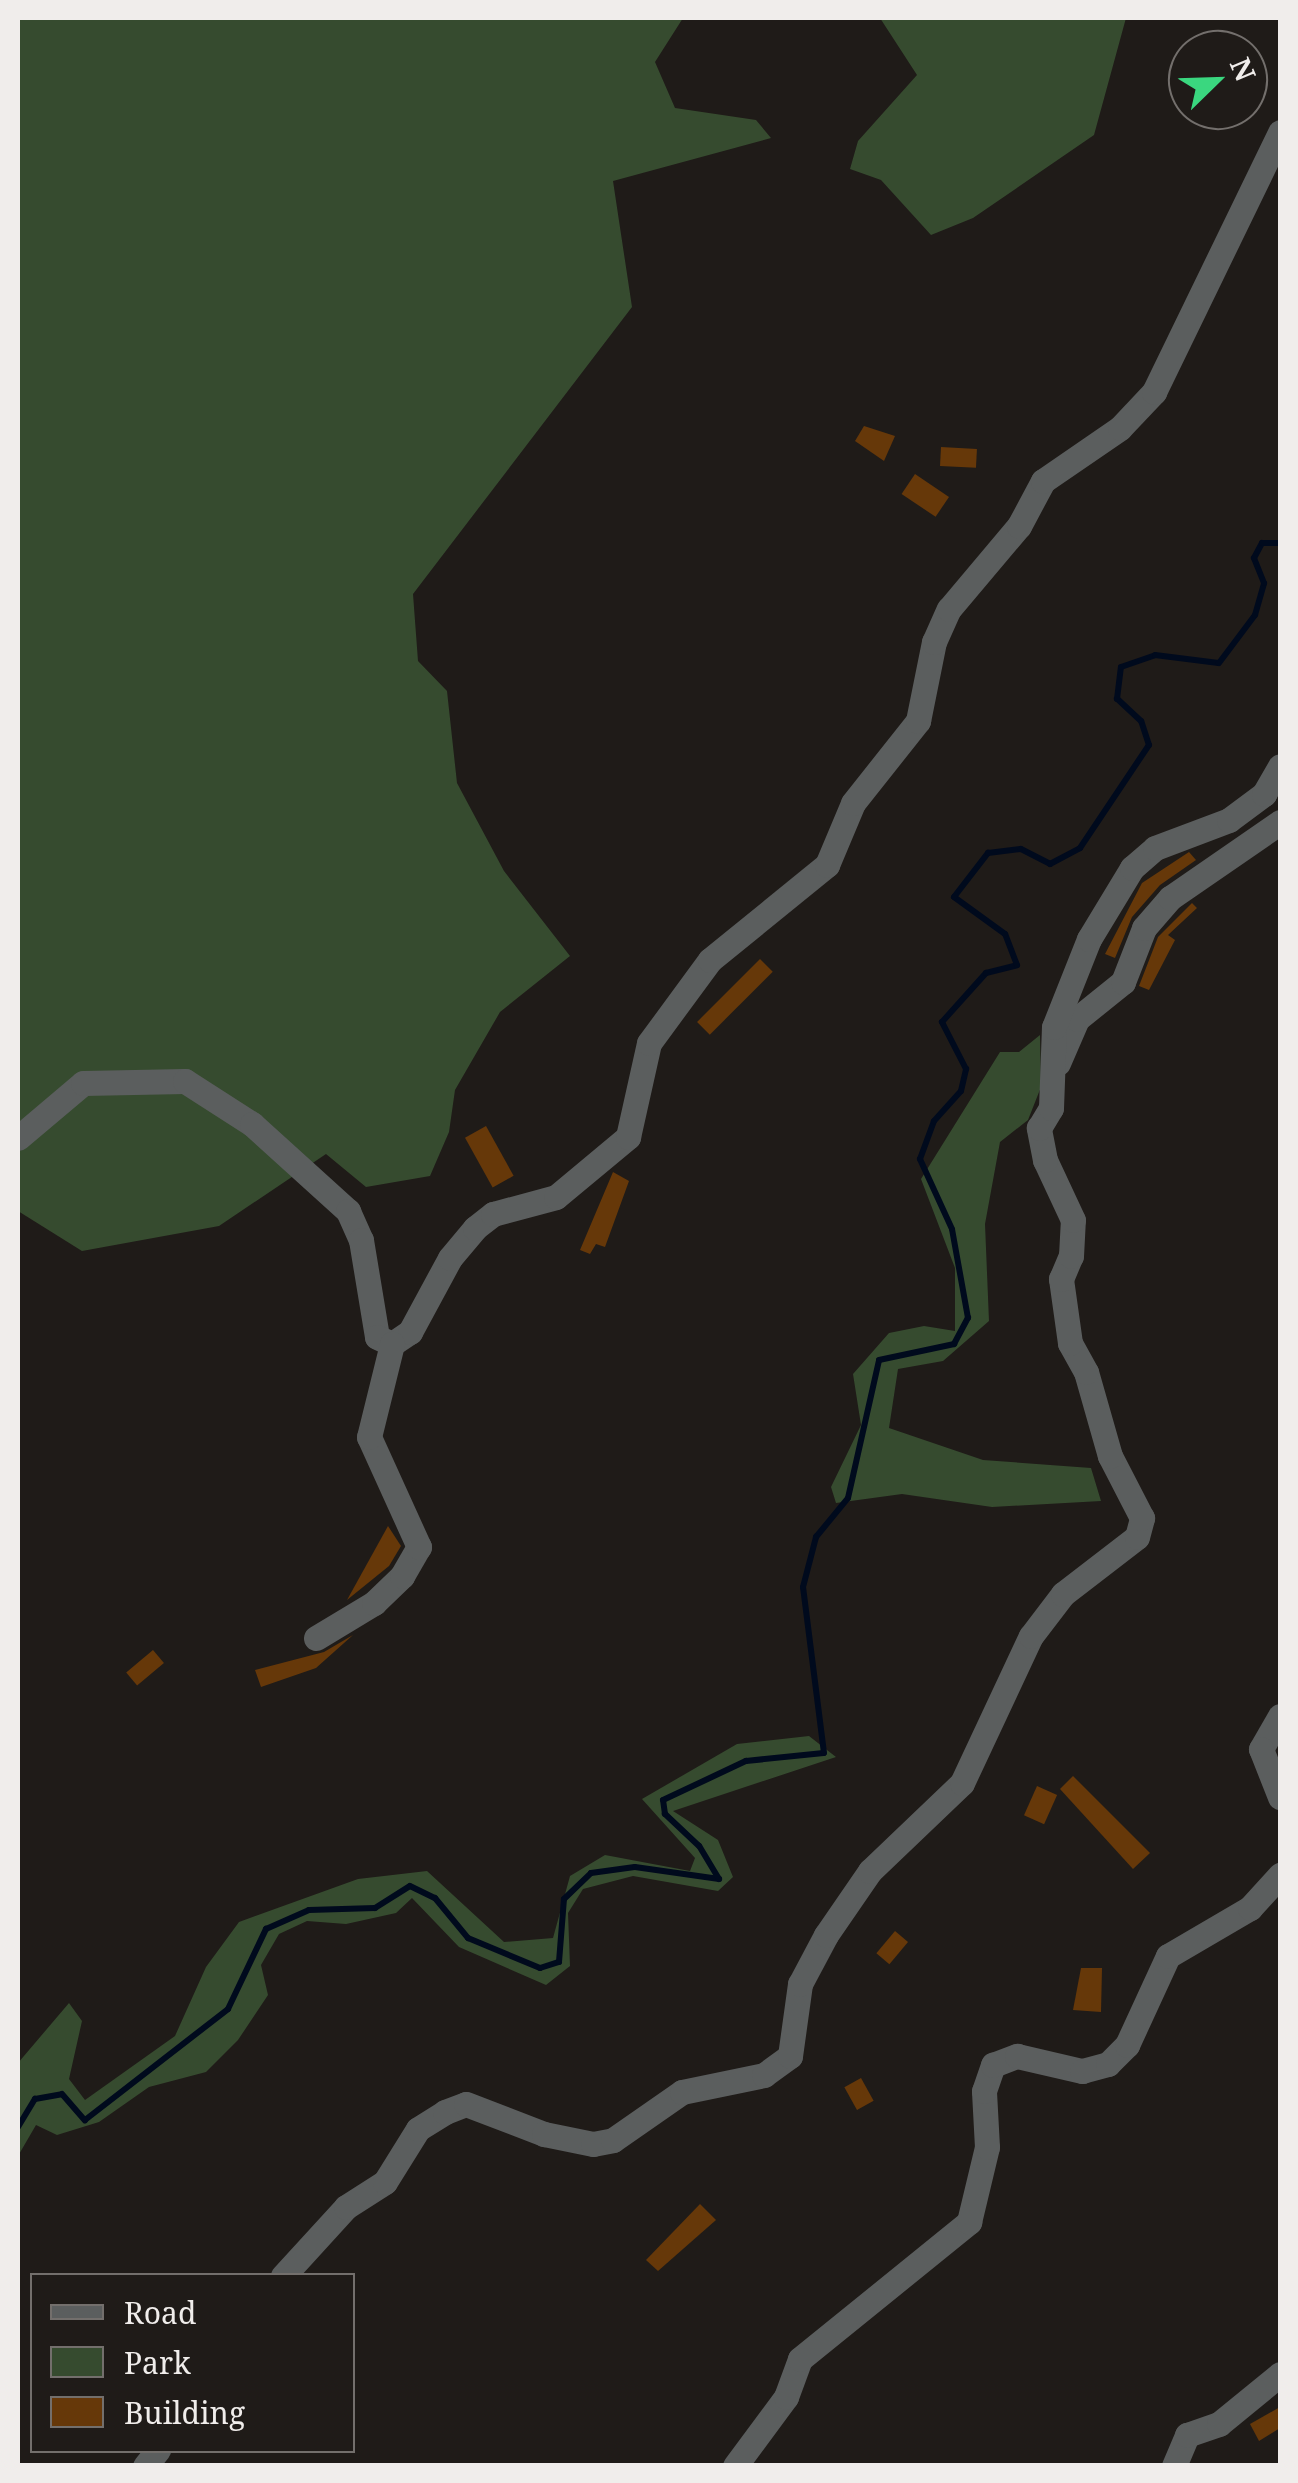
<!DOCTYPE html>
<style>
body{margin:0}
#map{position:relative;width:1298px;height:2483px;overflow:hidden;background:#1f1b18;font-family:"Noto Serif",serif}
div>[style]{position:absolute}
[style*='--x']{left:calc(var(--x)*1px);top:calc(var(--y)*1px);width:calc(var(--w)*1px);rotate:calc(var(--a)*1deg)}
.green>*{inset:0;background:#364b2f}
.stream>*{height:6px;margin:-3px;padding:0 3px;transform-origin:3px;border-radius:3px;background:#000a1d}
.building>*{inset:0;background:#663809;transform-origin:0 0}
.minor>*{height:25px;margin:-12.5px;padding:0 12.5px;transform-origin:12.5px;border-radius:12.5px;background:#5b5e5e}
span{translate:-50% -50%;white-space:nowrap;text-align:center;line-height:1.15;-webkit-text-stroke:10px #1f1b18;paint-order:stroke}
.frame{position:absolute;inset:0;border:20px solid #f0edeb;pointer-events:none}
.legend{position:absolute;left:30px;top:2273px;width:325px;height:180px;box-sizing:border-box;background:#1f1b18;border:2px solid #736f6c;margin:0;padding:12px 18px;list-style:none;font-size:30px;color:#f0edeb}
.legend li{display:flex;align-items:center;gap:20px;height:50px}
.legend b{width:50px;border:2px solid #736f6c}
.north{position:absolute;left:1168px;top:30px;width:100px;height:100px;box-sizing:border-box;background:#1f1b18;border:2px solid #736f6c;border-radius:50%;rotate:67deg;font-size:28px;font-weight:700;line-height:40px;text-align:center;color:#f0edeb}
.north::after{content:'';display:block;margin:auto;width:35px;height:45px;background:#3ad77f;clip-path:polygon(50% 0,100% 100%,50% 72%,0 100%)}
</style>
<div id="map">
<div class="green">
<i style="clip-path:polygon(18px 18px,683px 18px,655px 62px,675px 108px,756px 120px,771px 138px,613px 181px,632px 307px,413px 594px,418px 661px,447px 691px,457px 783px,504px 871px,570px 956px,500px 1012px,455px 1090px,449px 1132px,430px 1176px,366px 1187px,326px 1154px,219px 1226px,82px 1251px,18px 1211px)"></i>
<i style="clip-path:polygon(880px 18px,1126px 18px,1094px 135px,973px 218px,931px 235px,881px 180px,850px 169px,858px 141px,917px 75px)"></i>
<i style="clip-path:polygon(1040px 1035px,1041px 1087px,1028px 1120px,1000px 1142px,985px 1224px,989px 1321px,943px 1361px,898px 1369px,889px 1428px,983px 1460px,1091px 1468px,1101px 1501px,992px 1507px,902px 1494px,836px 1503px,831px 1487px,861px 1425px,853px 1374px,889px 1333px,924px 1326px,955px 1331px,955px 1268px,921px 1179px,1000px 1052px,1019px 1052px)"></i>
<i style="clip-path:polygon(809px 1736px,836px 1757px,673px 1811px,718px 1840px,733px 1877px,718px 1891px,633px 1876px,583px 1889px,568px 1913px,570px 1966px,546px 1985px,459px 1947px,412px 1898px,396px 1913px,346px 1924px,307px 1921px,279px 1934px,261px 1965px,268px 1995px,238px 2040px,206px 2072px,149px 2087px,99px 2122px,57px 2135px,36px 2125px,18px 2156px,18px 2063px,69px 2003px,82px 2021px,69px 2079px,85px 2100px,175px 2036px,206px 1967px,239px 1922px,358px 1879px,427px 1871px,504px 1942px,553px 1938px,570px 1876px,605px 1855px,690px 1871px,695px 1858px,642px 1799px,737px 1744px)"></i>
</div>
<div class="stream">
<i style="--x:18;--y:2127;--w:33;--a:-59"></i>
<i style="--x:35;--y:2099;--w:27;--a:-10"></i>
<i style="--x:62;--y:2094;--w:35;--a:49"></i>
<i style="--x:85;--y:2120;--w:181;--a:-37.8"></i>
<i style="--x:228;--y:2009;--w:89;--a:-64.6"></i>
<i style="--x:266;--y:1929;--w:47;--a:-23.8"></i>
<i style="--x:309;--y:1910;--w:66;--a:-1.7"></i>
<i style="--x:375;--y:1908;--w:41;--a:-32.2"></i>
<i style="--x:410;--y:1886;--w:28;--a:26"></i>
<i style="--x:435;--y:1898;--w:52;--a:50.5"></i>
<i style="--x:468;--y:1938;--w:78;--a:22.6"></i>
<i style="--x:540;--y:1968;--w:20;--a:-18"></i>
<i style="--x:559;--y:1962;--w:63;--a:-85.5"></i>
<i style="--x:564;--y:1899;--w:37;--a:-44"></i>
<i style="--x:591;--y:1873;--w:44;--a:-7.8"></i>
<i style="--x:635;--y:1867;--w:85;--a:8.1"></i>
<i style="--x:719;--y:1879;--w:39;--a:-121"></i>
<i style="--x:699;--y:1846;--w:47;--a:-136.7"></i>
<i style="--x:665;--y:1814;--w:14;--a:-98"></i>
<i style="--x:663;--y:1800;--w:92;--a:-25.2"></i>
<i style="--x:746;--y:1761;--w:78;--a:-5.9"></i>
<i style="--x:824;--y:1753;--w:167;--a:-97.2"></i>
<i style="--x:803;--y:1587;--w:52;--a:-75.4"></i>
<i style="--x:816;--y:1537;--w:50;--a:-50.6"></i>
<i style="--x:848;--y:1498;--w:141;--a:-77.3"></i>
<i style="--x:879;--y:1360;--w:77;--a:-12"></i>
<i style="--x:954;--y:1344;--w:30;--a:-62"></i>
<i style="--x:968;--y:1318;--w:90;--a:-100.2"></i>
<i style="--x:952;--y:1229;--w:77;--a:-114.6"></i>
<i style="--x:920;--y:1159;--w:40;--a:-69.8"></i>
<i style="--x:934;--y:1121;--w:40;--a:-48"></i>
<i style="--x:961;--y:1091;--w:23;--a:-77"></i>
<i style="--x:966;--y:1069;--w:53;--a:-117.1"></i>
<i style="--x:942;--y:1022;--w:66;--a:-48.1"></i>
<i style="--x:986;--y:973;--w:32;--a:-14"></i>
<i style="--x:1017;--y:965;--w:33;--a:-111"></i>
<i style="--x:1005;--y:934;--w:63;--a:-144"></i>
<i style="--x:954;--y:897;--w:56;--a:-52.3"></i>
<i style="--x:988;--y:853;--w:33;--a:-7"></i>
<i style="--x:1021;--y:849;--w:33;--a:27"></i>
<i style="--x:1050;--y:864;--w:34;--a:-28"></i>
<i style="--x:1080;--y:848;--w:124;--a:-56.2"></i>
<i style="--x:1149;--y:745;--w:25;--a:-108"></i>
<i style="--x:1141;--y:721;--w:33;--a:-137"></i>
<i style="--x:1117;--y:699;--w:32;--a:-83"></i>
<i style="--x:1121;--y:667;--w:36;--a:-19"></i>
<i style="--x:1155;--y:655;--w:64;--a:7.1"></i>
<i style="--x:1219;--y:663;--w:60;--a:-53.1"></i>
<i style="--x:1255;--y:615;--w:33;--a:-74"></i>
<i style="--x:1264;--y:583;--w:27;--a:-112"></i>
<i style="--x:1254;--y:558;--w:17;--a:-62"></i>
<i style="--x:1262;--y:543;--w:18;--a:0"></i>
</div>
<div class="building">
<i style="clip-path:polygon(864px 426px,895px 436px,884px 461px,855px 441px)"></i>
<i style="left:941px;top:447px;width:36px;height:19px;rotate:3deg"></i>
<i style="left:915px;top:474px;width:41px;height:24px;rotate:34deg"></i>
<i style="clip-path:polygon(1189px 852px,1196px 860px,1160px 885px,1132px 917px,1115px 958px,1105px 954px,1142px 883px)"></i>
<i style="clip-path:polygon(1192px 903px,1197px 908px,1168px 935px,1175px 940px,1149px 990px,1139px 986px,1158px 937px)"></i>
<i style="left:760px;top:959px;width:18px;height:89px;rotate:45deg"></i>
<i style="left:486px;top:1126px;width:57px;height:24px;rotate:61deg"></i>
<i style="clip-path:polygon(613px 1172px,629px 1181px,605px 1247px,596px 1244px,590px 1254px,580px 1250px)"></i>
<i style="clip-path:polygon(388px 1526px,401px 1546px,389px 1566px,347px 1600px)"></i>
<i style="clip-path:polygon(353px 1635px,316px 1668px,261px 1687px,255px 1670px,324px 1652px)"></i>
<i style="left:153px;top:1650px;width:17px;height:35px;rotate:50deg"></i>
<i style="clip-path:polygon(1073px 1776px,1150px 1853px,1133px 1869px,1060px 1789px)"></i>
<i style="left:1037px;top:1786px;width:22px;height:32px;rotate:24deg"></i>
<i style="left:895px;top:1931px;width:17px;height:29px;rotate:40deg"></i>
<i style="clip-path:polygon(1081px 1968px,1102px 1968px,1101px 2012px,1073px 2010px)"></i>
<i style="left:861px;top:2078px;width:26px;height:19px;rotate:61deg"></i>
<i style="clip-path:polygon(700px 2204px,716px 2220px,658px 2271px,646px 2260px)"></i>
<i style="clip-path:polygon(1280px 2407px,1280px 2428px,1259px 2441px,1250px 2424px)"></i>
</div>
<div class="minor">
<i style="--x:1058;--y:1063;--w:48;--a:-66.6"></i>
<i style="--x:1077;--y:1019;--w:59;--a:-38.8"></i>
<i style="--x:1123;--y:982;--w:58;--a:-68.7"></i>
<i style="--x:1144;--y:928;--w:40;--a:-49"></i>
<i style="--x:1170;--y:898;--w:134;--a:-34.6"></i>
<i style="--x:18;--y:1138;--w:85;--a:-40.2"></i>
<i style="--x:83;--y:1083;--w:102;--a:-1.1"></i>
<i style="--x:185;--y:1081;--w:80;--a:32.7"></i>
<i style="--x:252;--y:1124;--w:130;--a:42.2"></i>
<i style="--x:348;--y:1211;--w:32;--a:66"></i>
<i style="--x:361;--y:1240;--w:98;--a:80.6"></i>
<i style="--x:377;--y:1337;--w:17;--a:25"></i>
<i style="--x:392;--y:1344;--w:22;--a:-34"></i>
<i style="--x:410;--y:1332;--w:84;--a:-61.6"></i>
<i style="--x:450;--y:1258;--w:39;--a:-50"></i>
<i style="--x:475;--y:1228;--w:23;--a:-38"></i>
<i style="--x:493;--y:1214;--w:65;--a:-15.1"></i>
<i style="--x:556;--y:1197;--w:94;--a:-39.8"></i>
<i style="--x:628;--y:1137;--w:96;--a:-77.4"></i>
<i style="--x:649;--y:1043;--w:103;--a:-53.7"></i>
<i style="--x:710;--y:960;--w:151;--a:-39.1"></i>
<i style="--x:827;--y:865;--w:67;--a:-67.2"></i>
<i style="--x:853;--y:803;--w:105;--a:-51.6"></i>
<i style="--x:918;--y:721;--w:81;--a:-78.6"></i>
<i style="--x:934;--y:642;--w:36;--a:-66"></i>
<i style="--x:949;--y:609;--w:109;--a:-49.9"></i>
<i style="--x:1019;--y:526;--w:51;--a:-61.9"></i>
<i style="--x:1043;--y:481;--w:93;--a:-34.5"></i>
<i style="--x:1120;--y:428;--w:50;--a:-46.6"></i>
<i style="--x:1154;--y:392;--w:289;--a:-64.1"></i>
<i style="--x:316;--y:1638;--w:68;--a:-31.1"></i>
<i style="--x:374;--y:1603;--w:39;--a:-44"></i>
<i style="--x:402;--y:1576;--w:34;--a:-60"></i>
<i style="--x:419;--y:1547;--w:121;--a:-114.4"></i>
<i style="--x:369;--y:1437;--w:96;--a:-76.1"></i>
<i style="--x:1280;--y:1716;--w:38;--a:120"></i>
<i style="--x:1261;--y:1749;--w:52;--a:68.4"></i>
<i style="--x:283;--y:2276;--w:93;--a:-47.6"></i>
<i style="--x:346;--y:2207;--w:46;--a:-32.7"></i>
<i style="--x:385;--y:2182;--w:62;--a:-58.1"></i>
<i style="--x:418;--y:2129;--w:32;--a:-32"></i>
<i style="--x:445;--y:2112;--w:22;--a:-21"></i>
<i style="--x:466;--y:2104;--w:84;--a:21"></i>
<i style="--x:544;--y:2134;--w:50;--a:11.5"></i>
<i style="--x:593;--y:2144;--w:20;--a:-11"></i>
<i style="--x:613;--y:2140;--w:84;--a:-34.8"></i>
<i style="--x:682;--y:2092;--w:84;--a:-11.7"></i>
<i style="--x:764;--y:2075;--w:32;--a:-36"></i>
<i style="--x:790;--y:2056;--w:73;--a:-82.1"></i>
<i style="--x:800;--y:1984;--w:55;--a:-62"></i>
<i style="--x:826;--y:1935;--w:78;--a:-55.5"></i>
<i style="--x:870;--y:1871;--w:127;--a:-43.7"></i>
<i style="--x:962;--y:1783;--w:162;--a:-64.9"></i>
<i style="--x:1031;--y:1636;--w:53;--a:-52.7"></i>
<i style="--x:1063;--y:1594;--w:93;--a:-37.6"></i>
<i style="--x:1137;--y:1537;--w:20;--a:-75"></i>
<i style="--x:1142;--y:1518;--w:70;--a:-117.3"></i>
<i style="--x:1110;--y:1456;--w:87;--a:-105.9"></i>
<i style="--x:1086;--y:1372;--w:33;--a:-119"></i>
<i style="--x:1070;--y:1343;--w:65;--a:-98"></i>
<i style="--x:1061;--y:1279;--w:25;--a:-67"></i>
<i style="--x:1071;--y:1256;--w:36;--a:-87"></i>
<i style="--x:1073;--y:1220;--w:66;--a:-115"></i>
<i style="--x:1045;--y:1160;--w:33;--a:-101"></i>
<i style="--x:1039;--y:1128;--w:23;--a:-59"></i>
<i style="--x:1051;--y:1108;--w:81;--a:-87.9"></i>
<i style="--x:1054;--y:1027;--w:95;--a:-68.3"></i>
<i style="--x:1089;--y:939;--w:83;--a:-58.8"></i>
<i style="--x:1132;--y:868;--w:30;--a:-41"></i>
<i style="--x:1155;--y:848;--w:79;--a:-20.7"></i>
<i style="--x:1229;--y:820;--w:44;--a:-36.6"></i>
<i style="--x:1264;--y:794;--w:32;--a:-60"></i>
<i style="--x:145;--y:2466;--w:21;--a:-51"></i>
<i style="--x:735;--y:2466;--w:86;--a:-53.5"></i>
<i style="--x:786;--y:2397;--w:40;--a:-69.8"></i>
<i style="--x:800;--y:2359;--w:218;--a:-39"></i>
<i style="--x:969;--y:2222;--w:77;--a:-76.5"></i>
<i style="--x:987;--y:2147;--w:56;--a:-93.1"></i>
<i style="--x:984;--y:2091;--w:28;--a:-71"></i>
<i style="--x:993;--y:2065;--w:26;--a:-21"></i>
<i style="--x:1017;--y:2056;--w:67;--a:13"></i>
<i style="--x:1082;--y:2071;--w:27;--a:-15"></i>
<i style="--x:1108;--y:2064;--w:27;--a:-45"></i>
<i style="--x:1127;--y:2045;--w:98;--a:-65.3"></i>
<i style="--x:1168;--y:1956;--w:95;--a:-30.3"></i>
<i style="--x:1250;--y:1908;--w:45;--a:-47.7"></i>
<i style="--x:1174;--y:2466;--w:34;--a:-67"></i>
<i style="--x:1187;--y:2435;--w:34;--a:-19"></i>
<i style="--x:1219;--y:2424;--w:79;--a:-39.3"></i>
</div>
<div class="frame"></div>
<ul class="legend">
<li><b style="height:12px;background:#5b5e5e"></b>Road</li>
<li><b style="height:28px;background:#364b2f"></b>Park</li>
<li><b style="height:28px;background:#663809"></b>Building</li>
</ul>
<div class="north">N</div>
</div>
